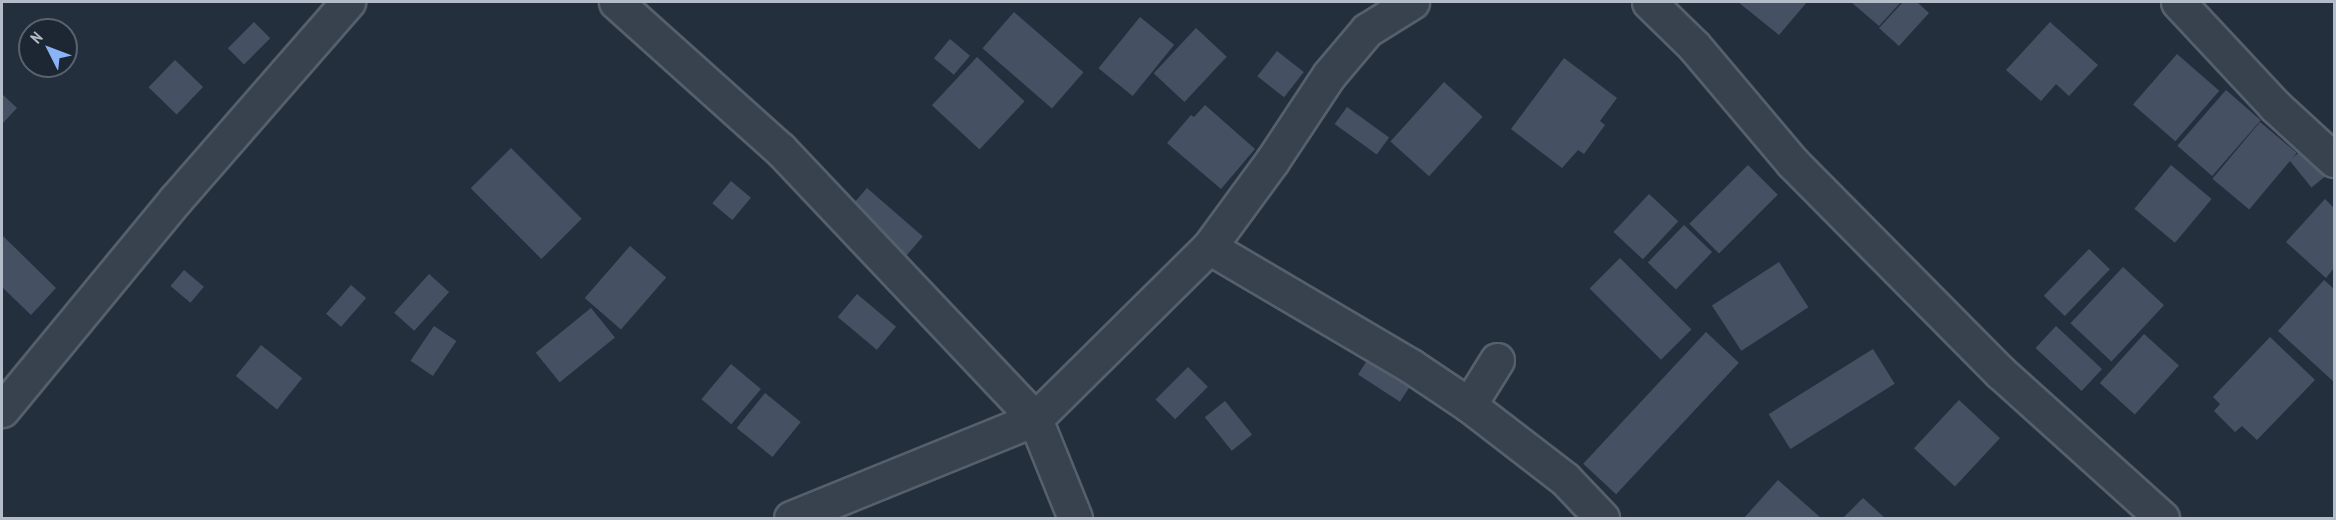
<!DOCTYPE html>
<style>
body{margin:0}
#map{position:relative;width:2336px;height:520px;overflow:hidden;background:#242f3e;font-family:"PT Sans Narrow",sans-serif}
div>[style]{position:absolute}
[style*='--x']{left:calc(var(--x)*1px);top:calc(var(--y)*1px);width:calc(var(--w)*1px);rotate:calc(var(--a)*1deg)}
.building>*{inset:0;background:#455162;transform-origin:0 0}
.roads{filter:drop-shadow(2px 0 #565f6c) drop-shadow(-2px 0 #565f6c) drop-shadow(0 2px #565f6c) drop-shadow(0 -2px #565f6c)}
.minor>*{height:33px;margin:-16.5px;padding:0 16.5px;transform-origin:16.5px;border-radius:16.5px;background:#38414e}
span{translate:-50% -50%;white-space:nowrap;text-align:center;line-height:1.15;-webkit-text-stroke:4.5px #1d2633;paint-order:stroke}
.frame{position:absolute;inset:0;border:3px solid #b4bcc9;pointer-events:none}
.north{position:absolute;left:18px;top:18px;width:60px;height:60px;box-sizing:border-box;background:#1d2633;border:2px solid #59626f;border-radius:50%;rotate:312deg;font-size:16px;font-weight:700;line-height:24px;text-align:center;color:#b4bcc9}
.north::after{content:'';display:block;margin:auto;width:21px;height:27px;background:#8ab4f8;clip-path:polygon(50% 0,100% 100%,50% 72%,0 100%)}
</style>
<div id="map">
<div class="building">
<i style="clip-path:polygon(1738px 2px,1807px 2px,1779px 35px)"></i>
<i style="clip-path:polygon(1851px 2px,1901px 2px,1879px 26px)"></i>
<i style="clip-path:polygon(1903px 2px,1917px 2px,1929px 13px,1899px 46px,1879px 28px)"></i>
<i style="left:1014px;top:12px;width:92px;height:48px;rotate:41deg"></i>
<i style="left:1140px;top:17px;width:44px;height:66px;rotate:39deg"></i>
<i style="left:254px;top:22px;width:23px;height:37px;rotate:45deg"></i>
<i style="clip-path:polygon(2050px 22px,2098px 65px,2069px 96px,2056px 84px,2041px 101px,2006px 70px)"></i>
<i style="left:1196px;top:28px;width:42px;height:62px;rotate:43deg"></i>
<i style="left:950px;top:39px;width:26px;height:25px;rotate:40deg"></i>
<i style="left:1277px;top:51px;width:34px;height:32px;rotate:38deg"></i>
<i style="left:2177px;top:54px;width:56px;height:67px;rotate:41deg"></i>
<i style="left:977px;top:57px;width:65px;height:66px;rotate:43deg"></i>
<i style="clip-path:polygon(1564px 58px,1617px 98px,1600px 121px,1605px 125px,1584px 154px,1578px 150px,1562px 168px,1511px 129px)"></i>
<i style="left:175px;top:60px;width:39px;height:38px;rotate:44deg"></i>
<i style="left:1444px;top:82px;width:52px;height:80px;rotate:42deg"></i>
<i style="left:2226px;top:90px;width:46px;height:74px;rotate:41deg"></i>
<i style="clip-path:polygon(2px 94px,17px 108px,2px 124px)"></i>
<i style="clip-path:polygon(1205px 105px,1255px 149px,1221px 189px,1167px 143px,1191px 115px,1194px 117px)"></i>
<i style="left:1347px;top:107px;width:52px;height:21px;rotate:36deg"></i>
<i style="left:2260px;top:122px;width:48px;height:74px;rotate:40deg"></i>
<i style="left:2312px;top:142px;width:35px;height:29px;rotate:51deg"></i>
<i style="left:511px;top:148px;width:100px;height:57px;rotate:45deg"></i>
<i style="left:1748px;top:165px;width:42px;height:83px;rotate:45deg"></i>
<i style="left:2171px;top:165px;width:53px;height:57px;rotate:40deg"></i>
<i style="left:731px;top:181px;width:26px;height:29px;rotate:40deg"></i>
<i style="left:867px;top:188px;width:74px;height:29px;rotate:41deg"></i>
<i style="left:1649px;top:194px;width:40px;height:52px;rotate:43deg"></i>
<i style="clip-path:polygon(2325px 199px,2334px 208px,2334px 268px,2326px 278px,2286px 242px)"></i>
<i style="left:1684px;top:225px;width:39px;height:52px;rotate:44deg"></i>
<i style="clip-path:polygon(2px 235px,56px 288px,31px 315px,2px 287px)"></i>
<i style="left:630px;top:246px;width:48px;height:69px;rotate:41deg"></i>
<i style="left:2089px;top:249px;width:29px;height:65px;rotate:44deg"></i>
<i style="left:1620px;top:258px;width:101px;height:43px;rotate:45deg"></i>
<i style="left:1779px;top:262px;width:54px;height:80px;rotate:57deg"></i>
<i style="left:2123px;top:267px;width:56px;height:77px;rotate:43deg"></i>
<i style="left:184px;top:270px;width:26px;height:21px;rotate:40deg"></i>
<i style="left:429px;top:274px;width:27px;height:52px;rotate:42deg"></i>
<i style="clip-path:polygon(2324px 280px,2334px 289px,2334px 382px,2278px 331px)"></i>
<i style="left:351px;top:285px;width:20px;height:38px;rotate:41deg"></i>
<i style="left:857px;top:294px;width:51px;height:30px;rotate:40deg"></i>
<i style="left:591px;top:308px;width:38px;height:71px;rotate:51deg"></i>
<i style="left:434px;top:326px;width:27px;height:42px;rotate:34deg"></i>
<i style="left:2056px;top:326px;width:63px;height:30px;rotate:43deg"></i>
<i style="left:1706px;top:332px;width:45px;height:180px;rotate:43deg"></i>
<i style="left:2144px;top:334px;width:47px;height:66px;rotate:42deg"></i>
<i style="clip-path:polygon(2270px 337px,2315px 380px,2257px 440px,2242px 426px,2235px 432px,2214px 411px,2220px 404px,2213px 397px)"></i>
<i style="left:261px;top:345px;width:53px;height:40px;rotate:39deg"></i>
<i style="left:1873px;top:349px;width:41px;height:123px;rotate:58deg"></i>
<i style="left:1370px;top:356px;width:50px;height:22px;rotate:33deg"></i>
<i style="left:731px;top:364px;width:39px;height:46px;rotate:40deg"></i>
<i style="left:1188px;top:367px;width:28px;height:46px;rotate:45deg"></i>
<i style="left:765px;top:393px;width:46px;height:45px;rotate:39deg"></i>
<i style="left:1959px;top:400px;width:56px;height:66px;rotate:43deg"></i>
<i style="left:1225px;top:401px;width:43px;height:26px;rotate:51deg"></i>
<i style="clip-path:polygon(1778px 480px,1821px 518px,1744px 518px)"></i>
<i style="clip-path:polygon(1863px 498px,1885px 518px,1843px 518px)"></i>
</div>
<div class="roads">
<div class="minor">
<i style="--x:616;--y:2;--w:220;--a:41.9"></i>
<i style="--x:780;--y:149;--w:371;--a:46.6"></i>
<i style="--x:1035;--y:419;--w:107;--a:68"></i>
<i style="--x:1649;--y:2;--w:63;--a:44.4"></i>
<i style="--x:1694;--y:46;--w:153;--a:49.8"></i>
<i style="--x:1793;--y:163;--w:294;--a:45.3"></i>
<i style="--x:2000;--y:372;--w:218;--a:42"></i>
<i style="--x:2178;--y:2;--w:142;--a:47"></i>
<i style="--x:2275;--y:106;--w:80;--a:42.5"></i>
<i style="--x:1209;--y:247;--w:234;--a:30.5"></i>
<i style="--x:1411;--y:366;--w:70;--a:33.9"></i>
<i style="--x:1469;--y:405;--w:121;--a:37.6"></i>
<i style="--x:1565;--y:479;--w:54;--a:46.5"></i>
<i style="--x:1469;--y:405;--w:53;--a:-58.1"></i>
<i style="--x:2;--y:410;--w:273;--a:-50.5"></i>
<i style="--x:176;--y:199;--w:262;--a:-48.9"></i>
<i style="--x:791;--y:518;--w:263;--a:-22.1"></i>
<i style="--x:1035;--y:419;--w:245;--a:-44.7"></i>
<i style="--x:1209;--y:247;--w:107;--a:-53.8"></i>
<i style="--x:1272;--y:161;--w:103;--a:-56.5"></i>
<i style="--x:1329;--y:75;--w:59;--a:-49.8"></i>
<i style="--x:1367;--y:30;--w:53;--a:-31.9"></i>
</div>
</div>
<div class="frame"></div>
<div class="north">N</div>
</div>
